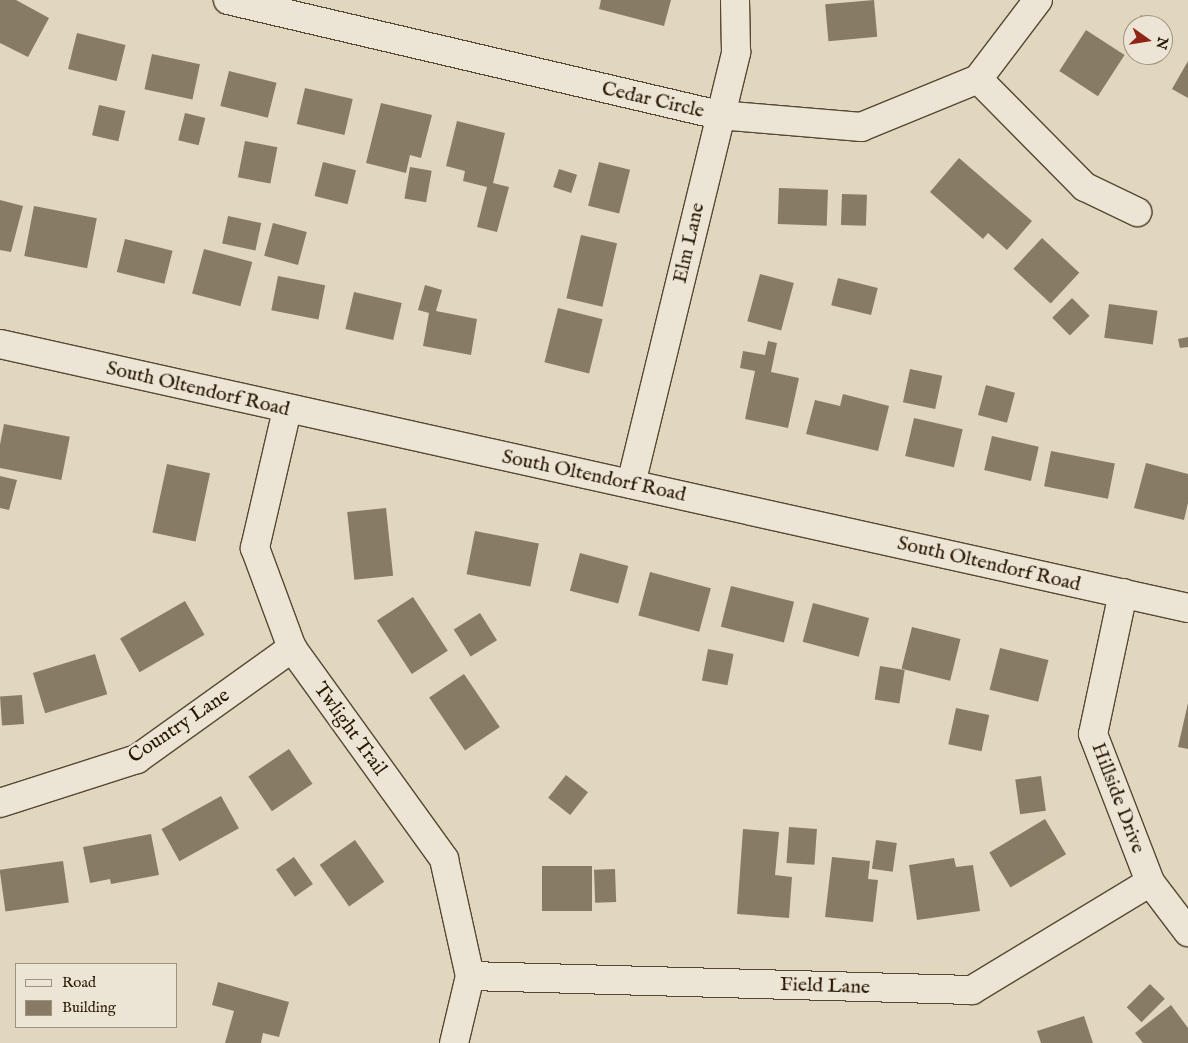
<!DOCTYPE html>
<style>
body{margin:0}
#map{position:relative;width:1188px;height:1043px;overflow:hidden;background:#e1d7be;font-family:"IM FELL English",serif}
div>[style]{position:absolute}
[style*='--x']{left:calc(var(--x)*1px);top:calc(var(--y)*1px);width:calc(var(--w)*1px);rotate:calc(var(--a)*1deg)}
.building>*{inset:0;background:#887b64;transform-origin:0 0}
.roads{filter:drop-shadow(1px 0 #564831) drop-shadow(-1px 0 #564831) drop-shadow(0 1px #564831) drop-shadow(0 -1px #564831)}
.street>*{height:28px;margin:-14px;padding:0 14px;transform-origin:14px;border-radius:14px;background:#ece5d5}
span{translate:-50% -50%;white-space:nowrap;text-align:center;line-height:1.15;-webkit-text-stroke:5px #ece5d5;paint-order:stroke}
.street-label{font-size:20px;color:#281802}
.legend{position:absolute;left:15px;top:963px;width:162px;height:65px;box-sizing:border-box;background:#ece5d5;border:1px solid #9e9381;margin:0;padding:6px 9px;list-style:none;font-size:15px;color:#281802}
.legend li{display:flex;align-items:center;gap:10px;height:25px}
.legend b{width:25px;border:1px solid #9e9381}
.north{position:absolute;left:1123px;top:15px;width:50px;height:50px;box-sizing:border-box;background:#ece5d5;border:1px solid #9e9381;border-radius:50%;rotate:103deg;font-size:14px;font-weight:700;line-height:20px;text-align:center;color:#281802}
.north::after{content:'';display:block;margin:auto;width:18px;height:22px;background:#8f2418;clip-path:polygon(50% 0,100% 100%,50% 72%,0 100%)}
</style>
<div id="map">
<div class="building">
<i style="clip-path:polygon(0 0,16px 0,49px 18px,28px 57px,0 43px)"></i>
<i style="clip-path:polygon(601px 0,671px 0,664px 26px,599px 9px)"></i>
<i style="left:874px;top:0;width:37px;height:49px;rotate:85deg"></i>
<i style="clip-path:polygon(1141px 15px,1155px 25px,1134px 25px)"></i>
<i style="clip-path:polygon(1133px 26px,1133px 47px,1123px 40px)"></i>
<i style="left:1086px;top:30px;width:46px;height:49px;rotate:33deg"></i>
<i style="left:77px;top:33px;width:50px;height:37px;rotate:14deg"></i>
<i style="left:152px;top:54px;width:49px;height:36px;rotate:12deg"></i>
<i style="clip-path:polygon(1188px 61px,1188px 98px,1172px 89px)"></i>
<i style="left:229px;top:71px;width:49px;height:36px;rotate:14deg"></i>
<i style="left:305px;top:88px;width:49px;height:37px;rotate:13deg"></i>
<i style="clip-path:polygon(381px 103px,432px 115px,421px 158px,410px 155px,406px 173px,366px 163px)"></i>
<i style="left:99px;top:105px;width:27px;height:31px;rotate:13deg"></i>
<i style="left:185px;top:113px;width:21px;height:28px;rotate:14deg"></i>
<i style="clip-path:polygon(457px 121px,505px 133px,493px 183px,509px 187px,497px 232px,477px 227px,487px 187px,463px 181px,465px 171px,446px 166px)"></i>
<i style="left:245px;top:141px;width:33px;height:37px;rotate:11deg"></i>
<i style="clip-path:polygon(959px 158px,1032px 221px,1007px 250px,988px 233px,983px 239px,930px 192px)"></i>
<i style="left:323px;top:162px;width:34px;height:35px;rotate:14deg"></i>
<i style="left:599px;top:162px;width:32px;height:45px;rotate:14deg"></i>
<i style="left:410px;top:167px;width:22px;height:32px;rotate:10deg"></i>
<i style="left:559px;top:169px;width:19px;height:19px;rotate:18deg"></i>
<i style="left:779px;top:188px;width:49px;height:36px;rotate:2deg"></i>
<i style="left:842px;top:194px;width:25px;height:31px;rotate:2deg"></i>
<i style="clip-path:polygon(0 200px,23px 206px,11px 252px,0 250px)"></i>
<i style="left:34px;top:206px;width:64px;height:51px;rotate:11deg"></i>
<i style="left:228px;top:216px;width:34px;height:28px;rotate:12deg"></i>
<i style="left:273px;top:223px;width:35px;height:34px;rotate:15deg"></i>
<i style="left:581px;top:235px;width:37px;height:65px;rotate:13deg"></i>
<i style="left:1042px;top:238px;width:51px;height:42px;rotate:43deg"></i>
<i style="left:125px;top:239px;width:49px;height:34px;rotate:14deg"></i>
<i style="left:204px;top:249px;width:50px;height:46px;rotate:15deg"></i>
<i style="left:760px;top:274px;width:35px;height:49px;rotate:15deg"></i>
<i style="left:278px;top:276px;width:48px;height:35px;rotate:11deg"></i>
<i style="left:838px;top:278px;width:41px;height:28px;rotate:14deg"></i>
<i style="clip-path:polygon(425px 285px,442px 290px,436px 311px,477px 319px,471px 355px,423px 346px,429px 313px,418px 310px)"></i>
<i style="left:354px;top:292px;width:49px;height:38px;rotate:13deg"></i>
<i style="left:1072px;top:298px;width:25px;height:28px;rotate:45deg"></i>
<i style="left:1109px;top:304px;width:49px;height:34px;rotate:8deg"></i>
<i style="left:558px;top:308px;width:46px;height:56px;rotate:14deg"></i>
<i style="clip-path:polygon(1188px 337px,1188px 347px,1180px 348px,1178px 339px)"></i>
<i style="clip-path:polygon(768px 341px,777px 343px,771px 372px,799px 378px,788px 428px,745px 419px,755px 371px,740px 368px,743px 351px,765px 355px)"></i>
<i style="left:910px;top:369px;width:33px;height:34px;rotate:12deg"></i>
<i style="left:986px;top:385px;width:30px;height:31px;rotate:15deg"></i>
<i style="clip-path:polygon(843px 394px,889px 406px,878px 451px,806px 434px,815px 400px,840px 406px)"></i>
<i style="left:914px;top:418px;width:50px;height:39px;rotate:13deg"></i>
<i style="left:4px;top:424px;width:67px;height:44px;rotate:11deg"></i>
<i style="left:992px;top:436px;width:48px;height:35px;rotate:13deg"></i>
<i style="left:1051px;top:451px;width:65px;height:36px;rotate:11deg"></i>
<i style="clip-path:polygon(1146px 463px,1188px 474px,1188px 503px,1184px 520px,1134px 508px)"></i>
<i style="left:167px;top:464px;width:44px;height:70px;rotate:12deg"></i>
<i style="clip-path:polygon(0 476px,17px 480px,9px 510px,0 508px)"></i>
<i style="left:386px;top:508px;width:68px;height:39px;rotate:84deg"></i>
<i style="left:475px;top:531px;width:65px;height:44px;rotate:11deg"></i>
<i style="left:580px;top:553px;width:50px;height:39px;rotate:15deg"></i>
<i style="left:650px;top:572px;width:63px;height:45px;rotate:15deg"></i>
<i style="left:731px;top:586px;width:65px;height:42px;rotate:14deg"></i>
<i style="left:413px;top:597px;width:64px;height:43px;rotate:57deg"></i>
<i style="left:185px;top:601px;width:39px;height:75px;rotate:60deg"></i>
<i style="left:813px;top:603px;width:58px;height:40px;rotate:15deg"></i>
<i style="left:480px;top:613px;width:32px;height:31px;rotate:58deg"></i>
<i style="left:912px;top:627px;width:50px;height:43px;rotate:14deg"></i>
<i style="left:1000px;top:648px;width:50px;height:43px;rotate:14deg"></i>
<i style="left:708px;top:649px;width:26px;height:32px;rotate:11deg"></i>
<i style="left:95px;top:654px;width:42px;height:65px;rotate:73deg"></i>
<i style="left:880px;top:666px;width:25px;height:34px;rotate:9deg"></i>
<i style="left:464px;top:674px;width:64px;height:42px;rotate:56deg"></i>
<i style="left:22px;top:695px;width:29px;height:22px;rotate:86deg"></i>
<i style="clip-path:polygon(1188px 703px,1188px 749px,1178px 747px)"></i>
<i style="left:956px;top:708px;width:34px;height:37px;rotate:12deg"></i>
<i style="left:289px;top:749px;width:42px;height:49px;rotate:56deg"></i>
<i style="left:566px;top:775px;width:28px;height:29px;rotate:38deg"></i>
<i style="left:1041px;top:776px;width:35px;height:26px;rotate:82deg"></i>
<i style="left:221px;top:796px;width:37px;height:68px;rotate:61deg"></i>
<i style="left:1045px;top:819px;width:41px;height:65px;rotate:59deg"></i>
<i style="left:789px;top:827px;width:28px;height:36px;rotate:4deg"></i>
<i style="clip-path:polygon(743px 829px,779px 832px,775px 875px,792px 877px,789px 918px,737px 914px)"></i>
<i style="clip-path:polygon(151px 834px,159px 875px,111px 884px,110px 879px,90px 883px,83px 847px)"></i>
<i style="left:355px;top:840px;width:51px;height:43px;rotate:55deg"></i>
<i style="left:876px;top:840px;width:21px;height:29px;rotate:8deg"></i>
<i style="left:294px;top:857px;width:33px;height:22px;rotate:55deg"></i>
<i style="clip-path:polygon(832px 857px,870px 861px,868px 879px,878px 880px,873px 922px,825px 917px)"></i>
<i style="clip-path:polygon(954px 858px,956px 867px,973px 865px,980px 911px,917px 920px,909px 865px)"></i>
<i style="left:63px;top:861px;width:42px;height:64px;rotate:82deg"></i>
<i style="left:592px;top:866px;width:45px;height:50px;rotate:90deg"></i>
<i style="left:615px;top:869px;width:33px;height:21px;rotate:88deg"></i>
<i style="clip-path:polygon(218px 982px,289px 1002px,279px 1037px,263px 1033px,261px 1043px,225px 1043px,234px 1011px,212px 1005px)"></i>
<i style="left:1150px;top:984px;width:21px;height:33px;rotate:45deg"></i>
<i style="clip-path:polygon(1171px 1005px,1188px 1028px,1188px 1043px,1143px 1043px,1135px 1033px)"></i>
<i style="clip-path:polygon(1084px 1016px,1093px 1043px,1041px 1043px,1037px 1031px)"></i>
</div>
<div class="roads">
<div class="street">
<i style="--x:228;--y:0;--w:504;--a:13.18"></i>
<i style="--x:719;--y:115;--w:143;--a:4.8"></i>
<i style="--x:861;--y:127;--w:126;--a:-22.3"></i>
<i style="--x:978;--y:79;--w:99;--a:-52.8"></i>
<i style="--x:978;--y:79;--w:152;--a:45.3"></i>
<i style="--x:1085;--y:187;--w:58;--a:25.7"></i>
<i style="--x:0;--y:344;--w:1217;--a:12.53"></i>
<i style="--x:287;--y:410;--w:142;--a:103.1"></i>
<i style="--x:255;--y:548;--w:107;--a:69.7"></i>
<i style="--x:292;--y:648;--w:260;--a:54.2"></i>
<i style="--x:444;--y:859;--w:120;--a:77.5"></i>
<i style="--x:470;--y:976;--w:69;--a:103.4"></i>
<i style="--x:631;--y:484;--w:445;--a:-76.3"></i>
<i style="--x:736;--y:52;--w:52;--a:-91.1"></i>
<i style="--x:1123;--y:593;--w:144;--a:102"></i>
<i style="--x:1093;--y:734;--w:159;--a:68.9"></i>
<i style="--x:1150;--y:882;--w:63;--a:52.8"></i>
<i style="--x:0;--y:803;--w:144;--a:-17.8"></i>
<i style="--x:137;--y:759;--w:191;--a:-35.6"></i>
<i style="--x:470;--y:976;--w:502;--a:1.6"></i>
<i style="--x:972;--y:990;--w:208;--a:-31.2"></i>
</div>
</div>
<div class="street-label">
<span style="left:653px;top:100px;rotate:13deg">Cedar Circle</span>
<span style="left:689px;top:243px;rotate:-77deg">Elm Lane</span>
<span style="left:198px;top:389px;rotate:13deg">South Oltendorf Road</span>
<span style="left:594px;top:476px;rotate:12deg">South Oltendorf Road</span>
<span style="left:989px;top:564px;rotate:13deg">South Oltendorf Road</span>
<span style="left:179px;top:726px;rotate:-34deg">Country Lane</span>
<span style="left:350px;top:729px;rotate:54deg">Twlight Trail</span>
<span style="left:1118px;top:798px;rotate:69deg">Hillside Drive</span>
<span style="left:825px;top:986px;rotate:2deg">Field Lane</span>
</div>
<ul class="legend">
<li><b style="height:6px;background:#ece5d5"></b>Road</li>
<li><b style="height:14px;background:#887b64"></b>Building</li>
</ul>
<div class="north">N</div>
</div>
